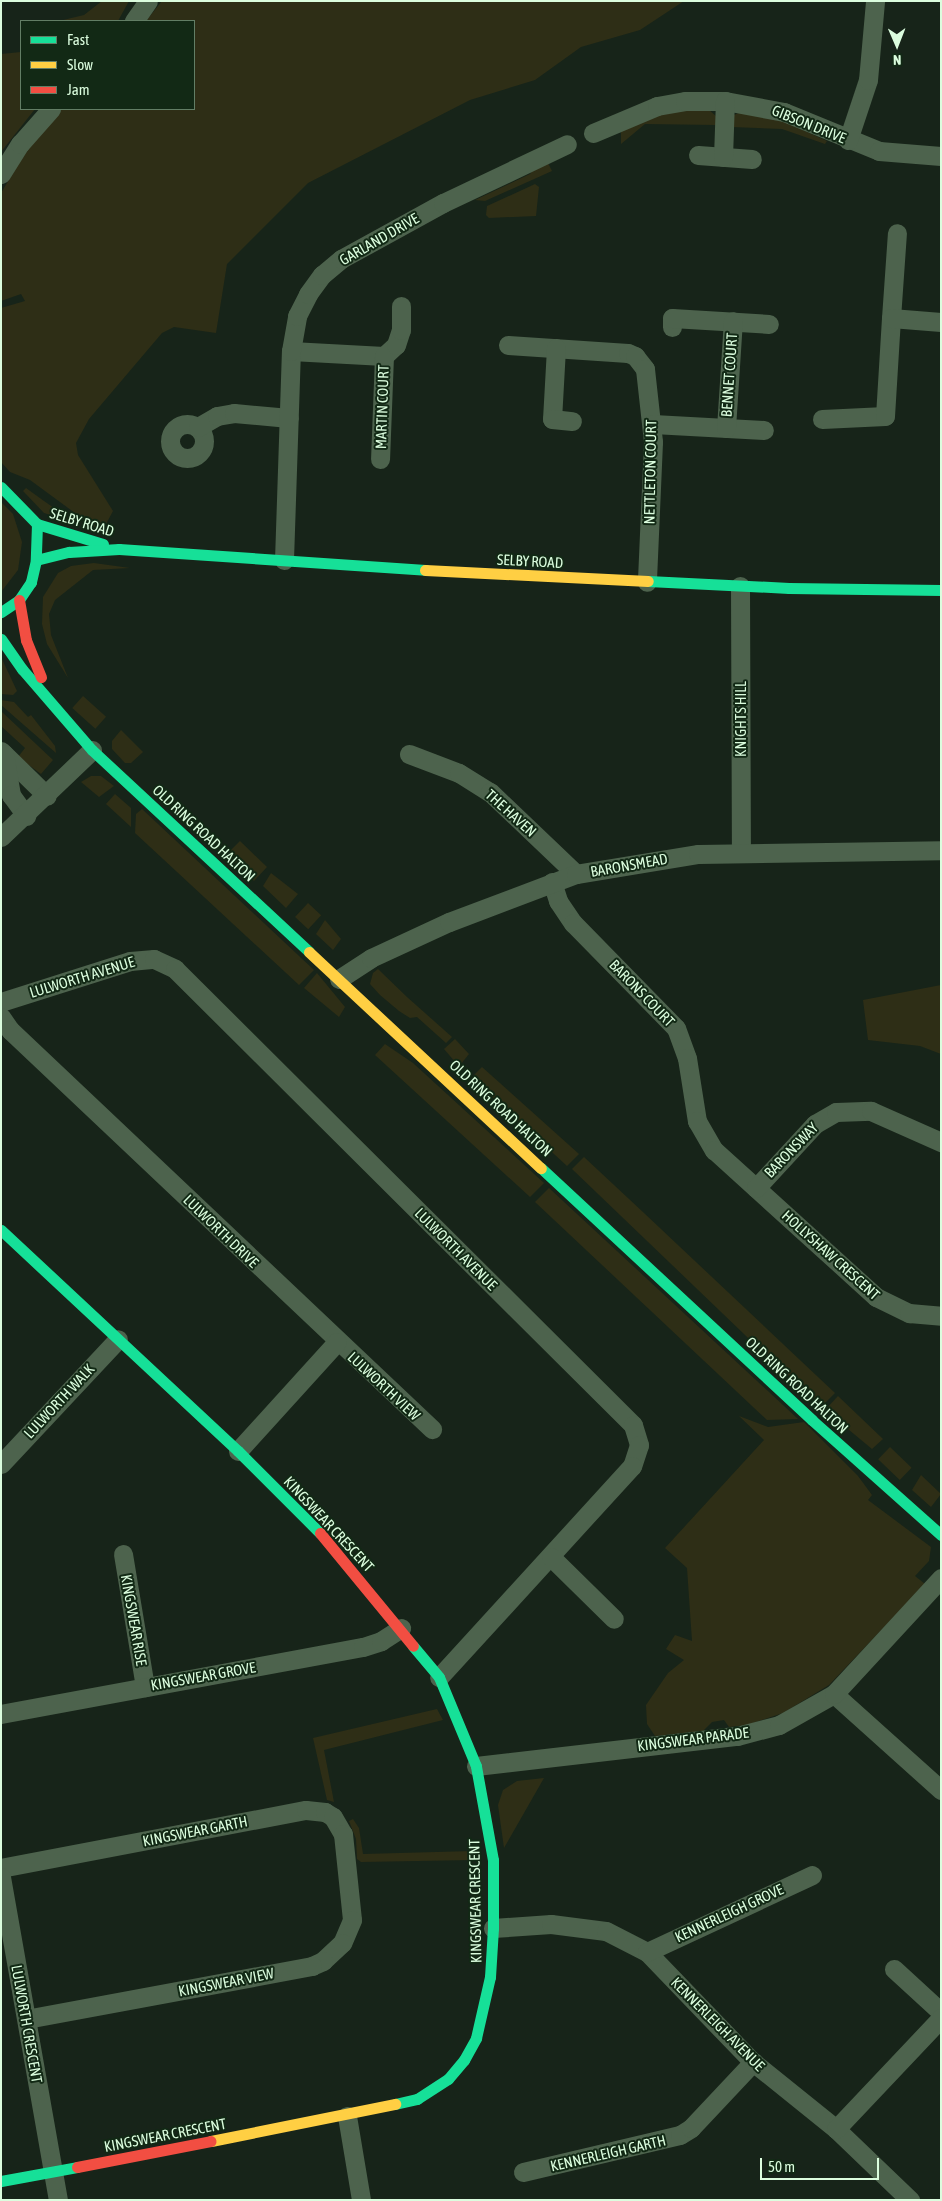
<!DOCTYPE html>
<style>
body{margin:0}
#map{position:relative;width:942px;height:2201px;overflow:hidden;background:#172419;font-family:"Asap Condensed",sans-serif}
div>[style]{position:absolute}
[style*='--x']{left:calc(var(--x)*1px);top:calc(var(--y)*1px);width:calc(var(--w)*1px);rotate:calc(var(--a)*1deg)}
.green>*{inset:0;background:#2e2e16;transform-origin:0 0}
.street>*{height:19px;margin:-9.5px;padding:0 9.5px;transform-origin:9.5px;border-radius:9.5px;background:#4d634d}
.street>.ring{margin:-9.5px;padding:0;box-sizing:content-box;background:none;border:19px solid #4d634d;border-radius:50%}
.fast>*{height:11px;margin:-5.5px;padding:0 5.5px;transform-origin:5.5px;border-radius:5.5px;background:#16e098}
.slow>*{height:11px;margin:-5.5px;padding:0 5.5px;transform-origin:5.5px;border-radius:5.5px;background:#ffcf43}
.jam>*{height:11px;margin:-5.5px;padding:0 5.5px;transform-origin:5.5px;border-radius:5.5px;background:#f24e42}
span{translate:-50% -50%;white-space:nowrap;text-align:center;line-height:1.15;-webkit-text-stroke:4px #122915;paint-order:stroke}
.street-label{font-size:15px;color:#dbfdde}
.frame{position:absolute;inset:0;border:2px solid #dbfdde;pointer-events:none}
.legend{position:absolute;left:20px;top:20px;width:175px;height:90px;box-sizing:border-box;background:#122915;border:1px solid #627e65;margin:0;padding:6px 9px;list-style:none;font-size:15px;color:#dbfdde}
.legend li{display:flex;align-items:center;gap:10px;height:25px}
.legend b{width:25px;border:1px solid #627e65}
.north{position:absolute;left:872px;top:20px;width:50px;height:50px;-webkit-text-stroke:4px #122915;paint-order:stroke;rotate:179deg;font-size:14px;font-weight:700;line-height:20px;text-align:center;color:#dbfdde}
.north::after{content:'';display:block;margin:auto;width:18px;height:22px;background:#dbfdde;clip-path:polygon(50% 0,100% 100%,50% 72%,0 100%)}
.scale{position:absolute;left:760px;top:2158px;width:119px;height:22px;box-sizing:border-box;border:2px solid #dbfdde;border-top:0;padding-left:6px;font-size:15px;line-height:18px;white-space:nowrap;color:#dbfdde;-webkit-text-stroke:4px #122915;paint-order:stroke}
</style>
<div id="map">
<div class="green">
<i style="clip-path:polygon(102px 1px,129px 1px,118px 21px,59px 21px,84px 15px)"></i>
<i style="clip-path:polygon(162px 1px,684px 1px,640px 30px,581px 47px,535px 80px,470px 100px,308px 183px,227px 264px,216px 333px,174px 327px,162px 333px,89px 419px,76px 443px,78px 455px,113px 511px,105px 526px,94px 527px,30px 480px,10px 472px,1px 462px,1px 308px,25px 301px,21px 294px,1px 301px,1px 193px,31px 143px,62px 109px,194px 109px,194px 21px,146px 21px)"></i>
<i style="clip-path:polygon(21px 52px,21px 109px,35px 109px,1px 152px,1px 54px)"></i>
<i style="clip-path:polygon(689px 109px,709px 110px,716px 116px,717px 125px,645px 124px,621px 144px,621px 130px,659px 114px)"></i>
<i style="clip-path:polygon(741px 112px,785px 122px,827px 141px,825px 144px,782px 129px,731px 127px,734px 115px)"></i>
<i style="clip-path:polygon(548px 163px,552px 171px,485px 201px,475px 200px,530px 174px,536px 165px)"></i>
<i style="clip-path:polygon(535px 184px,539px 187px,536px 216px,489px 218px,486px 215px,487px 206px)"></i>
<i style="clip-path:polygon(26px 488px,44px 501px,74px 522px,44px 513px,23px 491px)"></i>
<i style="clip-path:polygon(1px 502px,13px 514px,22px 542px,18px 570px,1px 592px)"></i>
<i style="clip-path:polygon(94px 563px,130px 568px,93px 570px,55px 600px,49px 614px,51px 635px,68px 678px,47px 644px,42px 624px,43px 597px,58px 573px,71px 566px)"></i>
<i style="clip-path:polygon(1px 657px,17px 691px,13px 695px,1px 694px)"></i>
<i style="left:83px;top:696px;width:31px;height:16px;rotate:42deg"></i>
<i style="clip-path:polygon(1px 700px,14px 702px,28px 717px,31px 715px,55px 746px,56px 753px,1px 705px)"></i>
<i style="clip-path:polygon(1px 711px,53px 760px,41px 774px,18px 757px,25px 748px,1px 726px)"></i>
<i style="clip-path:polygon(121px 730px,143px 752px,131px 763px,125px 763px,112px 749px,112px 741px)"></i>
<i style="clip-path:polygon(91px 776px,101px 776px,114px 786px,99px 797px,81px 782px)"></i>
<i style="clip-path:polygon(115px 794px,131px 808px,131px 827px,106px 804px)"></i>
<i style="clip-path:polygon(142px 809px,314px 970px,299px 985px,135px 833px,136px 814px)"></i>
<i style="clip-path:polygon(240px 841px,267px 867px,254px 881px,229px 857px,229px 852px)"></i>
<i style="clip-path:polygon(271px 873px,298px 894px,286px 908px,263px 886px)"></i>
<i style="left:308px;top:903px;width:18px;height:19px;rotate:43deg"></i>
<i style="clip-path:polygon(325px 920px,341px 939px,333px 950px,316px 934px)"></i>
<i style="clip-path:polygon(378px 969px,407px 997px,452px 1037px,446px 1043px,417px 1017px,410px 1018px,399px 1011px,380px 995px,370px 984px,373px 973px)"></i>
<i style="clip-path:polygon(317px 973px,345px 1007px,339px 1017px,304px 988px)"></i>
<i style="clip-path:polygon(941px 985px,941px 1054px,920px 1046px,868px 1040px,863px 1000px)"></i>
<i style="clip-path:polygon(455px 1039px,469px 1054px,461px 1064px,456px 1063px,444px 1049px)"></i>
<i style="clip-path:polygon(385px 1044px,413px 1063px,544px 1183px,530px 1197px,375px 1055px)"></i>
<i style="clip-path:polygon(482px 1067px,579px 1154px,567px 1166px,474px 1080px,473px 1076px)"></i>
<i style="clip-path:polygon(584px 1157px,644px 1213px,835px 1393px,822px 1406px,768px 1357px,572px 1169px)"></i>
<i style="clip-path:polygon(549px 1188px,798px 1419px,767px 1420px,535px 1202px)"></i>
<i style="clip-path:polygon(838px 1396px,883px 1439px,872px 1449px,825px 1410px)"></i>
<i style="clip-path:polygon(739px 1416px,768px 1427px,804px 1422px,858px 1476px,872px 1495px,868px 1500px,931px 1547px,929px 1561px,915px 1576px,925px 1584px,829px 1685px,783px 1713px,747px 1725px,729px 1727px,724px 1720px,712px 1722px,703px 1731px,655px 1736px,647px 1724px,646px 1705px,668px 1673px,684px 1660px,666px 1649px,675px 1635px,692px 1641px,687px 1568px,665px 1548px,764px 1440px)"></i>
<i style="left:890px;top:1447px;width:30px;height:17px;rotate:44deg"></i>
<i style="clip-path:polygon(921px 1475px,941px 1494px,931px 1507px,912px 1490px)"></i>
<i style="clip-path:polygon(437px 1709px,443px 1720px,324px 1750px,334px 1802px,327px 1800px,313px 1738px)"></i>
<i style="clip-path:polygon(544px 1778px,504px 1848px,498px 1805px,503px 1790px,517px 1781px)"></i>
<i style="clip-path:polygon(353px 1819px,359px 1828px,363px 1854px,473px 1851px,473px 1860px,361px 1862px,357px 1859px,356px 1839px,349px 1821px)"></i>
</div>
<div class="street">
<i style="--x:134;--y:21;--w:24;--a:-55"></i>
<i style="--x:593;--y:133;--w:69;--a:-22.9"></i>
<i style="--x:657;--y:106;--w:28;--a:-10"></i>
<i style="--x:685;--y:101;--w:40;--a:0"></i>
<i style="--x:725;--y:101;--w:60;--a:10.6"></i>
<i style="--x:784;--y:112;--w:103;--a:22.3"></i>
<i style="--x:879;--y:151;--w:62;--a:4.6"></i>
<i style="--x:848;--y:140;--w:63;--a:-71.6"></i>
<i style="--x:868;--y:80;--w:79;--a:-84.9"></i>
<i style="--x:698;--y:155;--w:54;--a:4.2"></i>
<i style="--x:723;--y:157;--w:56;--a:-88"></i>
<i style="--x:1;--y:174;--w:36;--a:-58"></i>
<i style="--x:20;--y:144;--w:47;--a:-48.5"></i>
<i style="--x:891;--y:318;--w:85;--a:-86"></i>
<i style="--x:672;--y:327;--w:9;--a:-90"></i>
<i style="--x:672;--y:318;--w:97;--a:3.5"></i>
<i style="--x:508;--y:345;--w:120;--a:3.8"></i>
<i style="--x:628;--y:353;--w:8;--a:23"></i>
<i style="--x:635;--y:356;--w:16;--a:52"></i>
<i style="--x:645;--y:369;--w:73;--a:83.7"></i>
<i style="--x:653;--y:442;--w:140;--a:92.5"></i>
<i style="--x:556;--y:348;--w:71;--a:93.2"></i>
<i style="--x:552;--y:419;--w:20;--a:6"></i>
<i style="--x:291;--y:351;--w:93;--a:3.1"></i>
<i style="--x:384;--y:356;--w:103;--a:92.2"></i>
<i style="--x:384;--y:356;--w:16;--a:-43"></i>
<i style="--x:396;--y:345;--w:16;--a:-72"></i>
<i style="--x:401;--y:330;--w:24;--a:-90"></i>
<i style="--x:822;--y:419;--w:63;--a:-2.7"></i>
<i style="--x:885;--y:416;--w:98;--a:-86.5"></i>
<i style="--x:891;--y:318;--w:50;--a:4.6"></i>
<i style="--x:653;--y:424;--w:111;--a:3.1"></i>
<i class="ring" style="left:170px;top:424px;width:15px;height:15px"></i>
<i style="--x:198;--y:427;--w:22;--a:-30"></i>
<i style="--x:217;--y:416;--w:17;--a:-10"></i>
<i style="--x:234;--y:413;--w:55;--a:5.2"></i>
<i style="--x:726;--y:428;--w:107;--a:-86.3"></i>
<i style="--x:284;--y:560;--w:209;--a:-88.1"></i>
<i style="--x:291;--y:351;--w:36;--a:-80"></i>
<i style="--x:297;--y:316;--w:25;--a:-63"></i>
<i style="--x:308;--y:294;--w:24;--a:-54"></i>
<i style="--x:322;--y:275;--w:25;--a:-40"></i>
<i style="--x:341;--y:259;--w:116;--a:-28.8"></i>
<i style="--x:443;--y:203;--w:137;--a:-25.4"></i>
<i style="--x:740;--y:586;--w:266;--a:89.8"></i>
<i style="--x:1;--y:751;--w:64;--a:44.4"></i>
<i style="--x:4;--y:754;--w:42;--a:80.3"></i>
<i style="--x:11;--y:795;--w:26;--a:54"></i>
<i style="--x:409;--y:754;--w:53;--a:20.8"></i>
<i style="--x:459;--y:773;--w:36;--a:32"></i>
<i style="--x:490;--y:792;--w:119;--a:43.6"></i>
<i style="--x:1;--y:837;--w:126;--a:-43.7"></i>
<i style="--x:552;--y:882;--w:20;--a:72"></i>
<i style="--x:558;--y:901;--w:27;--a:56"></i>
<i style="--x:573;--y:923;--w:147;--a:45.6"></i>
<i style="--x:676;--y:1028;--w:32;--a:70"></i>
<i style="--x:687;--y:1058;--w:64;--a:81"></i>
<i style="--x:697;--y:1121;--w:34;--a:60"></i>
<i style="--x:714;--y:1150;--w:219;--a:42.2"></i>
<i style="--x:876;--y:1297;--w:37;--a:26"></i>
<i style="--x:909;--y:1313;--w:32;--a:5"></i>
<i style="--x:339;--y:979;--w:38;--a:-33"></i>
<i style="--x:371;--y:958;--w:86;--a:-24.8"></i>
<i style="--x:449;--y:922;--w:136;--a:-20.7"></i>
<i style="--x:576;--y:874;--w:124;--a:-9.3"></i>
<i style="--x:698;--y:854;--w:243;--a:-0.9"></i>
<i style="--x:1;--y:1002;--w:135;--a:-17.6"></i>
<i style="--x:130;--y:961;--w:24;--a:-5"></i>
<i style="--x:154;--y:959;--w:23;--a:25"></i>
<i style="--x:175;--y:969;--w:646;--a:44.87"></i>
<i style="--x:633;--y:1425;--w:21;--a:73"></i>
<i style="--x:639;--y:1445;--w:22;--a:108"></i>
<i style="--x:632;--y:1466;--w:286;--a:132.4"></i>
<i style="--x:1;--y:1017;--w:16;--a:55"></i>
<i style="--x:10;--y:1030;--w:581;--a:43.4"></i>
<i style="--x:756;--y:1188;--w:87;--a:-47.3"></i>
<i style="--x:815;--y:1124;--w:24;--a:-30"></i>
<i style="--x:836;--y:1112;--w:35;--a:-2"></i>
<i style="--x:871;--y:1111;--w:77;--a:23.9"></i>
<i style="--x:238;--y:1451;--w:147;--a:-47.8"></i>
<i style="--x:1;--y:1464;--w:171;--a:-46.9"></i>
<i style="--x:123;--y:1554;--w:135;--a:80.6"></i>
<i style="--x:551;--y:1557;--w:88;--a:44.5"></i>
<i style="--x:834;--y:1694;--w:144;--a:41.9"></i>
<i style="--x:1;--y:1714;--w:368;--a:-10.5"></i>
<i style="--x:363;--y:1647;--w:19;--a:-18"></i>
<i style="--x:381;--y:1641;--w:24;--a:-33"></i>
<i style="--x:476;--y:1766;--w:263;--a:-6.6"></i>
<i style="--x:737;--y:1736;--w:43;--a:-14.7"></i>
<i style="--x:779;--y:1725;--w:63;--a:-29.4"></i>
<i style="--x:834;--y:1694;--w:158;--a:-47.3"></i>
<i style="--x:1;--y:1868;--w:310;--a:-10.8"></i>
<i style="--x:306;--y:1810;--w:19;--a:6"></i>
<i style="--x:325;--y:1812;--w:9;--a:32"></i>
<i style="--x:333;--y:1817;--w:20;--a:60"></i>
<i style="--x:343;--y:1834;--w:86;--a:84"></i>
<i style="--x:352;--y:1920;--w:25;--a:113"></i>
<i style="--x:342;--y:1943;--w:26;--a:137"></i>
<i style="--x:323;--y:1961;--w:12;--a:156"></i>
<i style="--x:312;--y:1966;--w:290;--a:169.5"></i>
<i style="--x:1;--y:1877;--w:328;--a:80"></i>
<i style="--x:493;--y:1928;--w:58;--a:-3.9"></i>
<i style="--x:551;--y:1924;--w:55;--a:7.3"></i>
<i style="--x:606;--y:1931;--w:46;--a:27.1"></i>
<i style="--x:647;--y:1952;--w:153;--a:46.1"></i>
<i style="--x:753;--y:2062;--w:107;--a:38.9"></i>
<i style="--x:836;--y:2129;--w:103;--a:43.8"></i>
<i style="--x:647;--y:1952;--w:182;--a:-25"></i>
<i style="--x:894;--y:1969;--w:64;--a:42.5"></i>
<i style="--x:347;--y:2116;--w:85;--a:80.5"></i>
<i style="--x:836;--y:2129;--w:153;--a:-46.6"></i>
<i style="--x:523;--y:2172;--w:161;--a:-13.3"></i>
<i style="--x:680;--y:2135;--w:13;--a:-32"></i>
<i style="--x:691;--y:2128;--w:91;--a:-46.8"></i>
</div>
<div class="fast">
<i style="--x:1;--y:487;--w:52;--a:45.8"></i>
<i style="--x:37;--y:524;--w:36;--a:92"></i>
<i style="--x:36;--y:560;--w:23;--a:103"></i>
<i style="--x:31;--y:582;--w:22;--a:124"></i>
<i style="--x:19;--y:600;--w:22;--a:146"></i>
<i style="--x:37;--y:524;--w:69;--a:16.9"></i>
<i style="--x:36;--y:560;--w:34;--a:-14"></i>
<i style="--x:69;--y:552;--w:50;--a:-3.4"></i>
<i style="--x:119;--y:549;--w:307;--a:3.9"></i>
<i style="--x:648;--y:581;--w:141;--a:2.8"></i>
<i style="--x:789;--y:588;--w:152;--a:0.8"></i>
<i style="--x:1;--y:639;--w:37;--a:55"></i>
<i style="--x:22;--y:669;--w:107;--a:49.2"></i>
<i style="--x:92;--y:750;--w:296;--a:42.9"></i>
<i style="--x:541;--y:1168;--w:370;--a:42.9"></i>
<i style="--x:812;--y:1420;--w:173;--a:41.7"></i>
<i style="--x:1;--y:1230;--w:324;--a:43"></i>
<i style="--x:238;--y:1451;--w:116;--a:45"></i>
<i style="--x:395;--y:2104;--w:23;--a:-13"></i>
<i style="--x:417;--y:2099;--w:37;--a:-33"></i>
<i style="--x:448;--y:2079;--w:25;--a:-50"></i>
<i style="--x:464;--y:2060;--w:25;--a:-61"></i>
<i style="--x:476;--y:2038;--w:63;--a:-77.1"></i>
<i style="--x:490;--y:1977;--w:49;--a:-86.5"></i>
<i style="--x:493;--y:1928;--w:68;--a:-90"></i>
<i style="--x:493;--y:1860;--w:96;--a:-100.3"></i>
<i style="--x:476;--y:1766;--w:96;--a:-112.6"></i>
<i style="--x:439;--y:1677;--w:40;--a:-130"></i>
<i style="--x:1;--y:2181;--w:77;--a:-10.4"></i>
</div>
<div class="slow">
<i style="--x:425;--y:570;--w:223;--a:2.8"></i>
<i style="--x:309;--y:952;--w:317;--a:43"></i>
<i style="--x:211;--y:2141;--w:188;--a:-11.4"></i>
</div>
<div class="jam">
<i style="--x:19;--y:600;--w:41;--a:80.1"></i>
<i style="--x:26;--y:640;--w:40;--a:68"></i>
<i style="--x:320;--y:1533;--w:146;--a:50.5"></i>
<i style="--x:77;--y:2167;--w:136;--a:-11"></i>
</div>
<div class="street-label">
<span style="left:809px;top:124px;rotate:22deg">GIBSON DRIVE</span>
<span style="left:379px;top:239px;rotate:-30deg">GARLAND DRIVE</span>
<span style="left:729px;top:375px;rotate:-86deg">BENNET COURT</span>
<span style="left:382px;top:407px;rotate:-88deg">MARTIN COURT</span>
<span style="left:650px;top:472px;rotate:-89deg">NETTLETON COURT</span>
<span style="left:82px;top:522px;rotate:17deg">SELBY ROAD</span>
<span style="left:530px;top:561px;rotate:3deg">SELBY ROAD</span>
<span style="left:741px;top:719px;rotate:-90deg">KNIGHTS HILL</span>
<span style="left:511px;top:813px;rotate:42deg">THE HAVEN</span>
<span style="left:204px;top:833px;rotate:43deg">OLD RING ROAD HALTON</span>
<span style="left:629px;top:865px;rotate:-10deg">BARONSMEAD</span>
<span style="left:82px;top:977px;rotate:-17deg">LULWORTH AVENUE</span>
<span style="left:642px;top:993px;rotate:46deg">BARONS COURT</span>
<span style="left:501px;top:1108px;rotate:43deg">OLD RING ROAD HALTON</span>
<span style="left:791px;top:1150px;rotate:-46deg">BARONSWAY</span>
<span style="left:221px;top:1231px;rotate:44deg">LULWORTH DRIVE</span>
<span style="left:456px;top:1249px;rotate:45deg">LULWORTH AVENUE</span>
<span style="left:831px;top:1255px;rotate:42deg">HOLLYSHAW CRESCENT</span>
<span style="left:797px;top:1385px;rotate:43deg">OLD RING ROAD HALTON</span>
<span style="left:384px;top:1386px;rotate:43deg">LULWORTH VIEW</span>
<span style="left:59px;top:1401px;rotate:-47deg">LULWORTH WALK</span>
<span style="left:329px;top:1524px;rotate:47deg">KINGSWEAR CRESCENT</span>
<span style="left:134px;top:1620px;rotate:80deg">KINGSWEAR RISE</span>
<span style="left:203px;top:1676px;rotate:-10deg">KINGSWEAR GROVE</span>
<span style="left:693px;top:1739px;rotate:-7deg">KINGSWEAR PARADE</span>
<span style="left:195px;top:1831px;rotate:-11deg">KINGSWEAR GARTH</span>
<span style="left:475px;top:1901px;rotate:-91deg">KINGSWEAR CRESCENT</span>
<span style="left:729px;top:1913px;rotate:-25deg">KENNERLEIGH GROVE</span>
<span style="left:226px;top:1982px;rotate:-11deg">KINGSWEAR VIEW</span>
<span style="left:27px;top:2024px;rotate:80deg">LULWORTH CRESCENT</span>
<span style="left:718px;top:2024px;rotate:45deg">KENNERLEIGH AVENUE</span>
<span style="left:165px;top:2135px;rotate:-11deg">KINGSWEAR CRESCENT</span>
<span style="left:608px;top:2153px;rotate:-13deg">KENNERLEIGH GARTH</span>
</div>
<div class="frame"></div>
<ul class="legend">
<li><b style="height:6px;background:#16e098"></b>Fast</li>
<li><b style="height:6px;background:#ffcf43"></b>Slow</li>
<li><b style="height:6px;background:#f24e42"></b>Jam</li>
</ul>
<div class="north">N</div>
<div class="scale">50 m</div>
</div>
